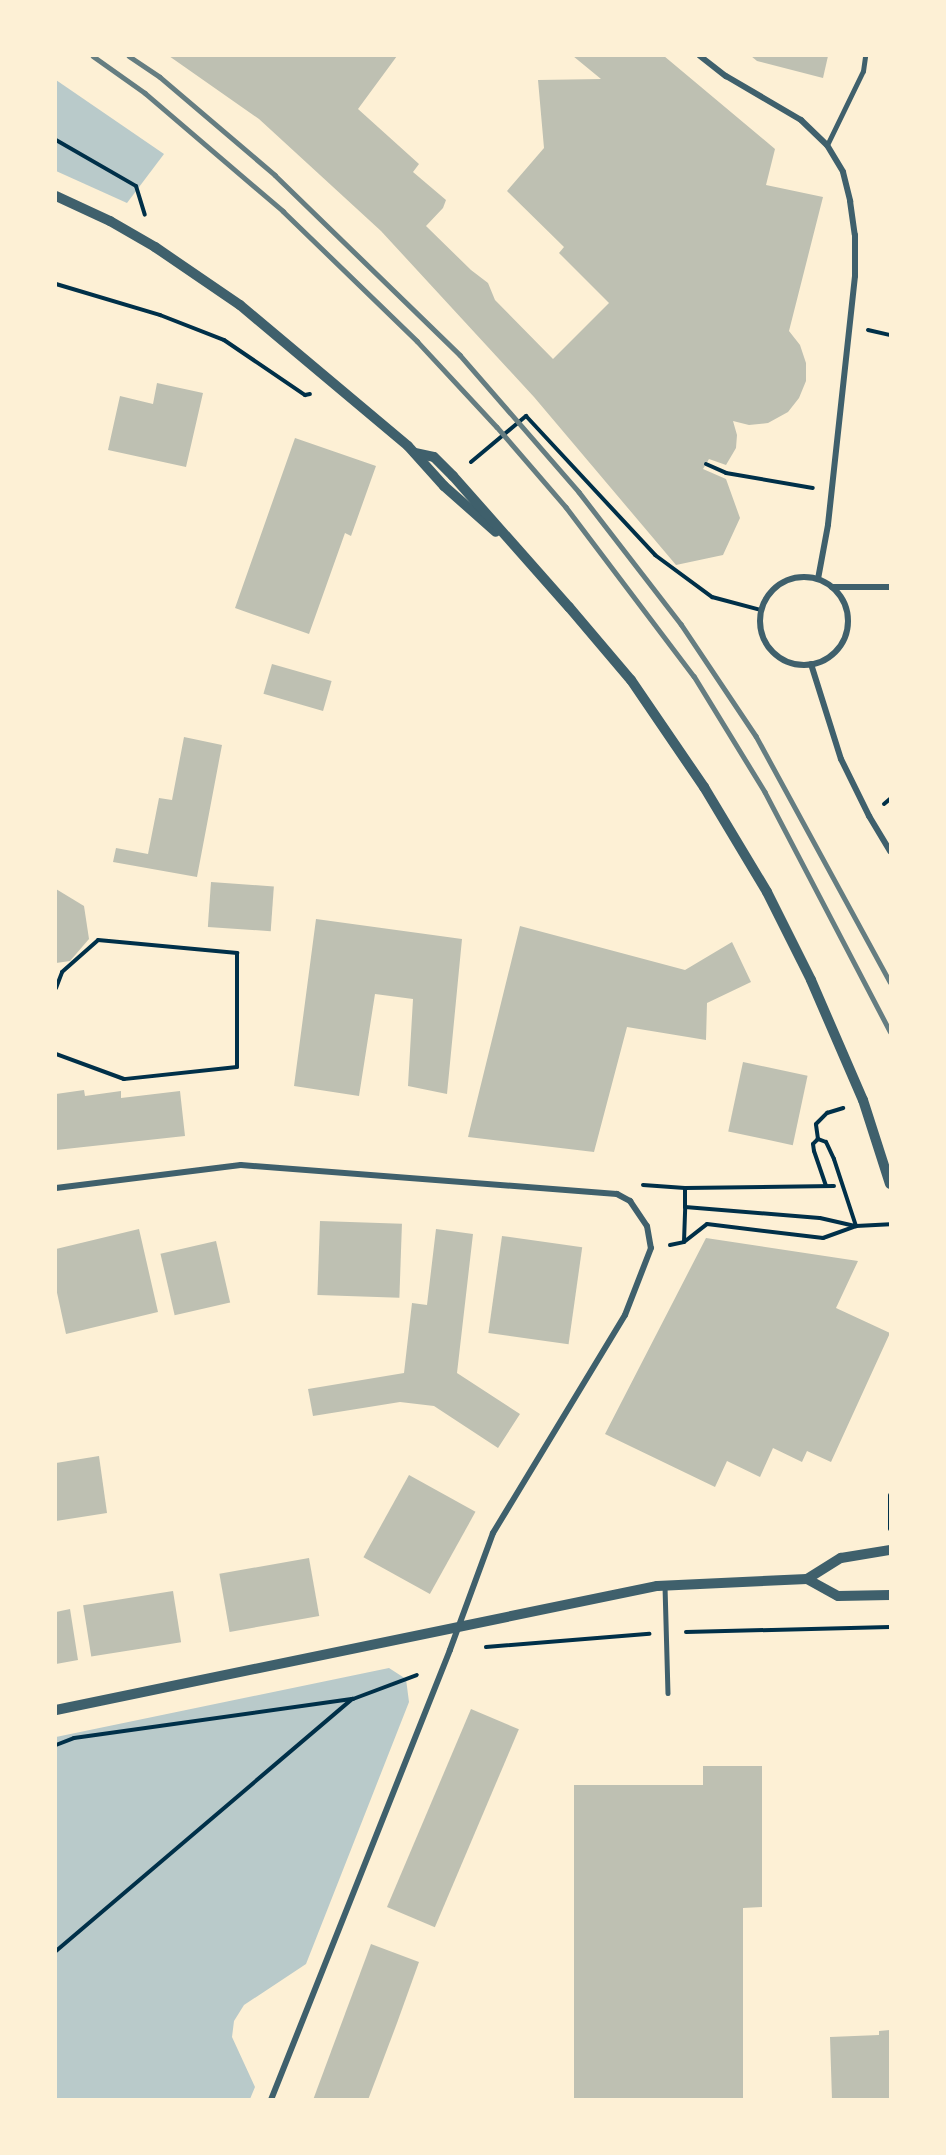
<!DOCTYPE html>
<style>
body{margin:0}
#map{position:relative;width:946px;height:2155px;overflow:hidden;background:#fdf0d5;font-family:"Space Grotesk",sans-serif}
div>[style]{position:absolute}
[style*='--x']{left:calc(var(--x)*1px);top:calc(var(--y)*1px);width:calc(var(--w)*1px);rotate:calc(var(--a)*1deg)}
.green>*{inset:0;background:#b9caca}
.building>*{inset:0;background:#bec0b2;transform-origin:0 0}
.path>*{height:4px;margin:-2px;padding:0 2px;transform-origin:2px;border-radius:2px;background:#003049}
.service>*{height:4.5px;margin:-2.25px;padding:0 2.25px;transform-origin:2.25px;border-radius:2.25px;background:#3f606c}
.pedestrian>*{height:5px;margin:-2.5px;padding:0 2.5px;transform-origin:2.5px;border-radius:2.5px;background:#3f606c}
.minor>*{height:6px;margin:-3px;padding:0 3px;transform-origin:3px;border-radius:3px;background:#3f606c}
.minor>.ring{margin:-3px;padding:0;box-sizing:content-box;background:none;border:6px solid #3f606c;border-radius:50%}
.tertiary>*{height:10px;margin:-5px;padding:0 5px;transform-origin:5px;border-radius:5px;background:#3f606c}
.rail>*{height:4.5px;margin:-2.25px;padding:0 2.25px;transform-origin:2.25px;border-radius:2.25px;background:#657d81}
span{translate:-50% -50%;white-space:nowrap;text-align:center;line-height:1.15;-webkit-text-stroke:6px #fdf0d5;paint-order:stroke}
.frame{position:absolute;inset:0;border:57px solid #fdf0d5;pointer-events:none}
</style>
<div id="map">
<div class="green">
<i style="clip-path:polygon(56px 80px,164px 154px,127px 203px,56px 171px)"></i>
<i style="clip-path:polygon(389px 1668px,406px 1679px,409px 1702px,306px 1964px,244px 2005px,234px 2021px,232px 2037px,255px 2087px,250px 2099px,56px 2099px,56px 1737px)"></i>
</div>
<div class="building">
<i style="clip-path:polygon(169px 56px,397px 56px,358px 109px,419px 164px,413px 172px,446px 200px,443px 208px,426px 226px,471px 270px,488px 283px,495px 300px,553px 359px,609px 303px,559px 253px,564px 247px,507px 191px,544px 148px,538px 80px,601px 79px,573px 56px,664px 56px,775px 149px,766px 185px,823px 197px,789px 331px,800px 345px,806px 363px,806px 381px,799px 398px,788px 412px,768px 423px,749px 425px,733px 421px,737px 435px,736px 448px,726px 465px,709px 459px,703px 469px,726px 479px,740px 518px,723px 555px,676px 565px,534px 397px,381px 231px,259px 119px)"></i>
<i style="clip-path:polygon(751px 56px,828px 56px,823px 78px,757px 61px)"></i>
<i style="clip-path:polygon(157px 383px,203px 393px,186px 467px,108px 450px,120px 396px,153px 404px)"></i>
<i style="clip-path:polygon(295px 438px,376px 466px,351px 536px,345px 533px,309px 634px,235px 608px)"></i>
<i style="left:272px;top:664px;width:62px;height:31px;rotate:16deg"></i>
<i style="clip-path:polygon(184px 737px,222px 745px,197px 877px,113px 862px,116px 848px,148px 854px,159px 798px,172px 800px)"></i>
<i style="left:211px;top:882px;width:63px;height:45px;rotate:4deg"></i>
<i style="clip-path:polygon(56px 889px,84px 906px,89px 939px,70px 961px,56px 963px)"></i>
<i style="clip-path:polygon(316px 919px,462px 939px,447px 1094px,408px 1086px,413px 999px,375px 994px,359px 1096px,294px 1086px)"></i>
<i style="clip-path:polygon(520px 926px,685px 970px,732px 942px,751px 982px,707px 1003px,706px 1040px,627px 1027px,594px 1152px,468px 1137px)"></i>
<i style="left:743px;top:1062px;width:66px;height:71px;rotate:12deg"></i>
<i style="clip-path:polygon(84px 1090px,85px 1096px,121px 1091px,121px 1098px,180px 1091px,185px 1136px,56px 1150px,56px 1094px)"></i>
<i style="left:320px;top:1221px;width:82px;height:74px;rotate:2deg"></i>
<i style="clip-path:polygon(139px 1229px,158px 1312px,66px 1334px,56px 1288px,56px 1249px)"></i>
<i style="clip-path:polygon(436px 1229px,473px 1234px,457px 1373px,520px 1414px,498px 1448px,434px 1406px,400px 1402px,313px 1416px,308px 1389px,404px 1373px,412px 1303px,427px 1305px)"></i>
<i style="left:502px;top:1236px;width:81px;height:98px;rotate:8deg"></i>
<i style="clip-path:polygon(706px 1238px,858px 1261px,836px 1308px,890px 1333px,831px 1462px,807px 1451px,802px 1462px,773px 1448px,760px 1477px,727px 1461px,715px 1487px,605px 1434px)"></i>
<i style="left:216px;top:1241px;width:63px;height:57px;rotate:77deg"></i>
<i style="clip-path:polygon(99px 1456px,107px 1513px,56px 1521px,56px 1463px)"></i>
<i style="left:409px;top:1475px;width:76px;height:94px;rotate:29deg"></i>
<i style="left:309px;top:1558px;width:59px;height:91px;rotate:80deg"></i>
<i style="left:173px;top:1591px;width:52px;height:91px;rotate:81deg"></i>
<i style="clip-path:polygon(70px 1609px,78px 1660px,56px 1664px,56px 1612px)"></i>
<i style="left:471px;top:1709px;width:52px;height:215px;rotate:23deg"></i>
<i style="clip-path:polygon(703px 1766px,762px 1766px,762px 1907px,743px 1908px,743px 2100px,574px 2100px,574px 1785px,703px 1785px)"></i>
<i style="clip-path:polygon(371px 1944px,419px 1962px,397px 2023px,368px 2100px,313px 2100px)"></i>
<i style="clip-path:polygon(890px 2030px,890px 2100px,832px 2100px,830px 2037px,879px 2035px,879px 2031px)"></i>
</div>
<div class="path">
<i style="--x:56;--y:140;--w:92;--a:29.9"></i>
<i style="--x:136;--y:186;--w:30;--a:73"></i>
<i style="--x:56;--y:284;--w:109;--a:16.6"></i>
<i style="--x:160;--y:315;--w:69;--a:21.3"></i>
<i style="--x:224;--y:340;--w:98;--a:34.2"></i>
<i style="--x:305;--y:395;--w:5;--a:-11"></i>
<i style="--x:868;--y:330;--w:23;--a:13"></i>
<i style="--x:471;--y:462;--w:72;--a:-39.9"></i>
<i style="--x:526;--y:416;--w:190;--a:47.1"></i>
<i style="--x:655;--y:555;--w:71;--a:36.4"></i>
<i style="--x:712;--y:597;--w:51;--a:14.9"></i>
<i style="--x:706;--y:464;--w:22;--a:24"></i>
<i style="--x:726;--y:473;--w:88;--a:9.8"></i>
<i style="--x:884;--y:804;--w:8;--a:-40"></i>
<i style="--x:56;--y:988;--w:17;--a:-69"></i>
<i style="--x:62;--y:972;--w:48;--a:-41.6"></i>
<i style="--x:98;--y:940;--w:140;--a:5.3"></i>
<i style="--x:237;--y:953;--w:114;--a:90"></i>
<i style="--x:237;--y:1067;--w:114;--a:173.9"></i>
<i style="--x:124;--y:1079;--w:72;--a:-159.8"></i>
<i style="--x:818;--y:1139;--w:15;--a:-98"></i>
<i style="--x:816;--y:1124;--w:16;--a:-45"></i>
<i style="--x:827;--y:1113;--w:17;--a:-17"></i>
<i style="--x:643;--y:1185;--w:42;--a:4.1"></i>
<i style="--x:685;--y:1188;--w:149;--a:-0.8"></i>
<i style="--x:685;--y:1188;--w:19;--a:90"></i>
<i style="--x:685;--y:1207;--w:135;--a:4.7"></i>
<i style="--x:820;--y:1218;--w:37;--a:13"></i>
<i style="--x:856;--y:1226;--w:34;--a:-3"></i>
<i style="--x:684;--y:1242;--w:35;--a:-88"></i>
<i style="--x:670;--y:1245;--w:14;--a:-12"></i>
<i style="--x:684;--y:1242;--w:29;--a:-38"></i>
<i style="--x:707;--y:1224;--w:117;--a:6.9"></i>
<i style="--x:823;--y:1238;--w:35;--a:-20"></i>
<i style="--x:856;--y:1226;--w:71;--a:-108.2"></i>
<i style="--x:834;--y:1159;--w:19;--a:-115"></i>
<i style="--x:826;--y:1142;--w:9;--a:-159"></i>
<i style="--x:818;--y:1139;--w:7;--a:135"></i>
<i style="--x:813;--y:1144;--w:7;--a:82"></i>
<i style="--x:814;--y:1151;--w:37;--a:71"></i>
<i style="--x:890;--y:1529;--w:34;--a:-90"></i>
<i style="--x:686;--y:1632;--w:204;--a:-1.4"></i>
<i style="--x:486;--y:1647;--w:164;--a:-4.6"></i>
<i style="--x:56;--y:1745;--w:19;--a:-21"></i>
<i style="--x:74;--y:1738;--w:282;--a:-8"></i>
<i style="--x:353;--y:1699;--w:68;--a:-20.6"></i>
<i style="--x:56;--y:1951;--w:389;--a:-40.4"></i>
</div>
<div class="service">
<i style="--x:665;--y:1586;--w:107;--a:88.4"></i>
</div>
<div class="pedestrian">
<i style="--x:827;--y:145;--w:82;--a:-64.1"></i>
<i style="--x:863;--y:71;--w:15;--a:-82"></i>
</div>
<div class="minor">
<i style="--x:700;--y:56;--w:33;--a:38"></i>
<i style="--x:726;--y:76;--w:87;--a:30.4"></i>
<i style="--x:801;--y:120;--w:36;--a:44"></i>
<i style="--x:827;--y:145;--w:31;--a:59"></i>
<i style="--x:843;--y:172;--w:30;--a:76"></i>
<i style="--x:850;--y:201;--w:34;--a:82"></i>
<i style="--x:855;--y:235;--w:41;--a:90"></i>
<i style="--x:855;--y:276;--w:250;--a:96.2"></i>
<i style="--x:828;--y:525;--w:55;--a:100.5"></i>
<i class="ring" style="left:760px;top:577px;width:82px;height:82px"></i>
<i style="--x:832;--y:587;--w:58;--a:0"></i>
<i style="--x:811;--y:664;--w:100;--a:72.5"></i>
<i style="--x:841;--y:759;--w:64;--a:63.8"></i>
<i style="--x:869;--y:816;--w:41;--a:59"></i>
<i style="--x:56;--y:1188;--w:186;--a:-7.1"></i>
<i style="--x:241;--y:1165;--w:377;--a:4.4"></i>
<i style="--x:617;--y:1194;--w:15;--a:28"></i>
<i style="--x:630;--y:1201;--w:30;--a:56"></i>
<i style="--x:647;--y:1226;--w:22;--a:80"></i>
<i style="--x:651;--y:1248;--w:72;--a:111.2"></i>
<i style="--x:625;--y:1315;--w:255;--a:121.2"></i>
<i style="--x:493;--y:1533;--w:125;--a:110.2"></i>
<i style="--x:450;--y:1650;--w:484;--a:111.7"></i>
</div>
<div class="tertiary">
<i style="--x:56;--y:196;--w:60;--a:24.8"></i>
<i style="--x:110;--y:221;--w:52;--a:30"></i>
<i style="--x:155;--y:247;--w:103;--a:34.3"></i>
<i style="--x:240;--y:305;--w:219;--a:40"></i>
<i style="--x:408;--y:446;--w:54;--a:48"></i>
<i style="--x:444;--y:486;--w:69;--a:41.5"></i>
<i style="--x:415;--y:453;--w:19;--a:12"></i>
<i style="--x:434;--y:457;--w:27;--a:45"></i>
<i style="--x:453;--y:476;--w:175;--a:48.5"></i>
<i style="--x:569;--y:607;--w:96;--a:49.7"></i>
<i style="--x:631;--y:680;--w:130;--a:55.7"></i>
<i style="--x:704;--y:787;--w:122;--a:59"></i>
<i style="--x:767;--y:892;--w:98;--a:63.4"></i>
<i style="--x:811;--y:980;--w:131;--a:66.6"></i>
<i style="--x:863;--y:1100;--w:88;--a:72.2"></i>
<i style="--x:807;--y:1579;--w:35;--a:29"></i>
<i style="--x:838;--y:1596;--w:52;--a:-1.1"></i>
<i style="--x:56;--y:1710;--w:614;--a:-11.66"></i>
<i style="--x:657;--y:1586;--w:150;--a:-2.7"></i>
<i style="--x:807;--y:1579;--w:40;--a:-32"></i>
<i style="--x:841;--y:1558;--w:50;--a:-9.3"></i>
</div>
<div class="rail">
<i style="--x:93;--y:56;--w:64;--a:35.4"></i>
<i style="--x:145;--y:93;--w:182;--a:40.5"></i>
<i style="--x:283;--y:211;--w:187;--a:44.1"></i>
<i style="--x:417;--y:341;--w:117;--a:47.1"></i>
<i style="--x:497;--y:427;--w:106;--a:49.2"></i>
<i style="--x:566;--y:507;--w:212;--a:52.9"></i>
<i style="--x:694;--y:676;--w:136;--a:58.5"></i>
<i style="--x:765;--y:792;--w:270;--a:62.4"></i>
<i style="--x:129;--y:56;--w:37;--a:34"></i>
<i style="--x:160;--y:77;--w:151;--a:40.4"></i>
<i style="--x:275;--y:175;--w:258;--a:44.2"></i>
<i style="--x:460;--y:355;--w:181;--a:49"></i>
<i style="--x:579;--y:492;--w:167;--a:52.3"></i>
<i style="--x:681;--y:624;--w:135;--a:56.2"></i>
<i style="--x:756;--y:736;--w:280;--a:61.4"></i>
</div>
<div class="frame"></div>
</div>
